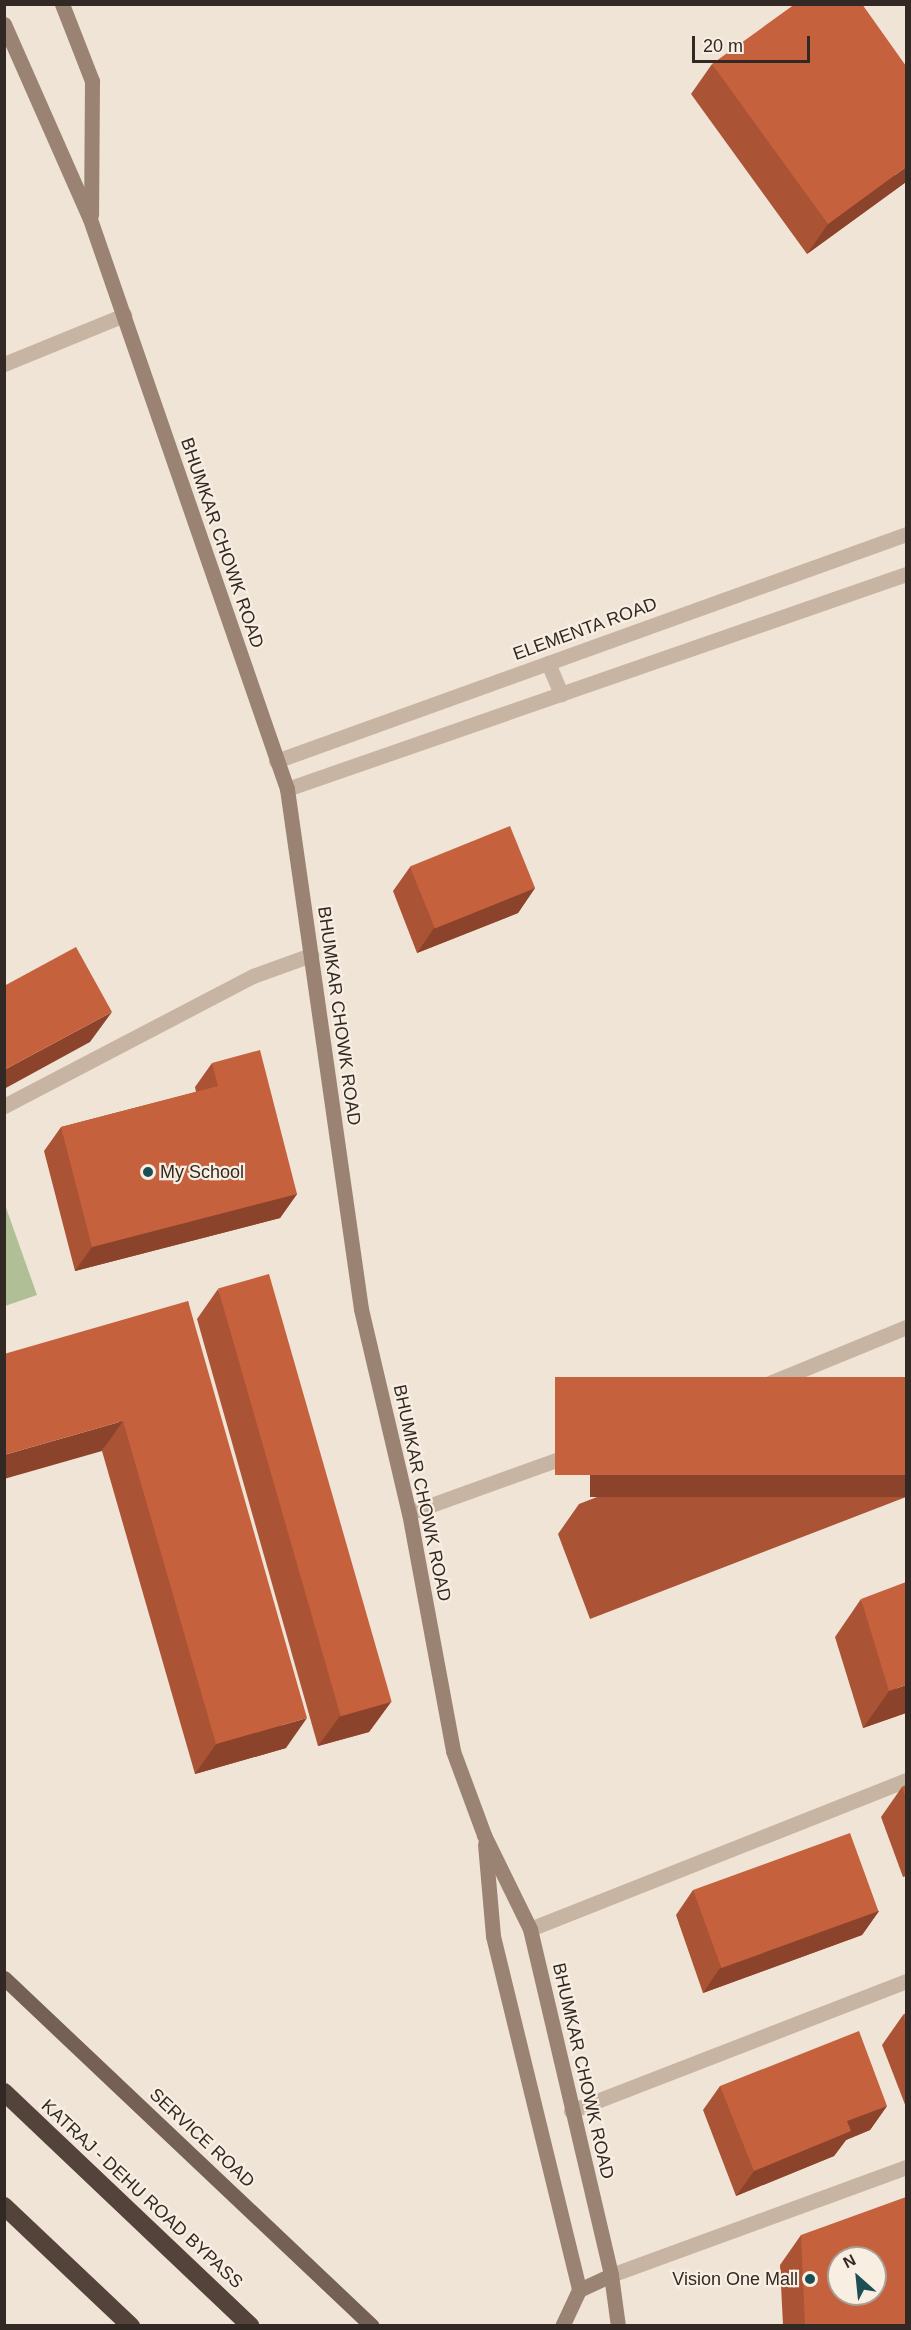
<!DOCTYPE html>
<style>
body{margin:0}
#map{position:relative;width:911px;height:2330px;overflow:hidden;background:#f0e4d6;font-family:Arial,sans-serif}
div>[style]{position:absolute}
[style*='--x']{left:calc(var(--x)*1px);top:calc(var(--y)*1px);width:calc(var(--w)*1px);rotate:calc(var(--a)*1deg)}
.green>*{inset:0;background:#b1bf96}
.lane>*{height:15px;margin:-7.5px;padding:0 7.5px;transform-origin:7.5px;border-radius:7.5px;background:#c8b4a2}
.street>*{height:15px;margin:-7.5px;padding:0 7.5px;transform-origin:7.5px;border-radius:7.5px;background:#c8b4a2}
.secondary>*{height:15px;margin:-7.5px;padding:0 7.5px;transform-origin:7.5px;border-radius:7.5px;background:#9b8374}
.primary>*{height:15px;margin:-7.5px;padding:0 7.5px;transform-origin:7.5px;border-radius:7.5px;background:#756055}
.highway>*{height:18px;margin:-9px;padding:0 9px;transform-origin:9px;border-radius:9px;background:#54433b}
.wall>*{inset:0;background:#aa5335}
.shaded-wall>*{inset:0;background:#8b442b;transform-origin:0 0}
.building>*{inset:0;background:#c6613e;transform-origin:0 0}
.dots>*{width:16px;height:16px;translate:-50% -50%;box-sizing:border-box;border:3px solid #f8eee2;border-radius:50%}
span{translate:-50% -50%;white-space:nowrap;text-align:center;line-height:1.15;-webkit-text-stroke:4.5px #f8eee2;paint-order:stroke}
.street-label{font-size:18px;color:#322924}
.poi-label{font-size:18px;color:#322924}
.left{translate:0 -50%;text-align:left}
.right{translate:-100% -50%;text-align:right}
.frame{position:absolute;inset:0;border:6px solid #322924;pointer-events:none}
.north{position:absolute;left:827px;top:2246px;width:60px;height:60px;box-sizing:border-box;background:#f8eee2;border:2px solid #a99f96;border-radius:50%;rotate:333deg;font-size:16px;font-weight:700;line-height:24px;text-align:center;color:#322924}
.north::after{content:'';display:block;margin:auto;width:21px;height:27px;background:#1b4f53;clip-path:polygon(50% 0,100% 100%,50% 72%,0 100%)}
.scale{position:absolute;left:692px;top:36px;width:118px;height:27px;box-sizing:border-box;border:3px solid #322924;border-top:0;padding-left:8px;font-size:18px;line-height:21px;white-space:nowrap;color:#322924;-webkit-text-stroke:4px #f8eee2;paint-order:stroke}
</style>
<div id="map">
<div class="green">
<i style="clip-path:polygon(4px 1202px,37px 1295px,5px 1306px,4px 1306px)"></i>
</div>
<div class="lane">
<i style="--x:4;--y:364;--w:130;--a:-22.2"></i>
<i style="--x:4;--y:1106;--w:281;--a:-27.6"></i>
<i style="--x:253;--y:976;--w:62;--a:-19.9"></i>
<i style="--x:611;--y:2275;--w:314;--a:-20.1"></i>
</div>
<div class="street">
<i style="--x:548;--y:663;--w:34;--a:67"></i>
<i style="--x:276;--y:761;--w:670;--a:-19.81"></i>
<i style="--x:287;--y:789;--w:655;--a:-19.15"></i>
<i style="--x:409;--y:1513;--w:386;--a:-19.8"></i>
<i style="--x:772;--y:1382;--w:145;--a:-22.3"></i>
<i style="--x:530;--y:1929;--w:404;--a:-21.6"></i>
<i style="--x:571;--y:2111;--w:359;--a:-21.2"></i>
</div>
<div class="secondary">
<i style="--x:62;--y:4;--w:83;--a:68.7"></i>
<i style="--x:92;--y:81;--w:134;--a:90.4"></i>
<i style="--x:4;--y:24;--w:213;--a:66.2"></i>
<i style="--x:90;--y:219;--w:603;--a:70.93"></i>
<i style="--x:287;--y:789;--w:525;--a:81.9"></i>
<i style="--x:361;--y:1309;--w:210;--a:76.8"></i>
<i style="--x:409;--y:1513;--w:242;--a:79.5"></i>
<i style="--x:453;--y:1751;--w:90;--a:69.7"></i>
<i style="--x:484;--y:1835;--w:105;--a:63.9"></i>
<i style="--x:530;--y:1929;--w:355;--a:76.8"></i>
<i style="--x:611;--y:2275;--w:51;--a:82.2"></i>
<i style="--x:485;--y:1844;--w:92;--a:85"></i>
<i style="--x:493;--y:1936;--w:364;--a:76.3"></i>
<i style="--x:579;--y:2290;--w:40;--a:115"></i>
<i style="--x:579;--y:2290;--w:35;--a:-25"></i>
</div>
<div class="primary">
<i style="--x:4;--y:1978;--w:506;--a:43.4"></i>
</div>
<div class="highway">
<i style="--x:4;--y:2092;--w:340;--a:43.5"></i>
<i style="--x:4;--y:2206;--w:175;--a:43.4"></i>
</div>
<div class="wall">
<i style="clip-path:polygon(712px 64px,906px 182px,807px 254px,691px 94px)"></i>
<i style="clip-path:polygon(410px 867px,535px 888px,518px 913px,417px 953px,393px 891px)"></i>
<i style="clip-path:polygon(212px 1063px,297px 1194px,280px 1218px,75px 1271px,44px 1151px,61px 1127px,196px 1092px,195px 1087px)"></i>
<i style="clip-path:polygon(218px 1289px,391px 1702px,369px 1732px,318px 1746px,197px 1319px)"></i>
<i style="clip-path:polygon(188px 1301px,286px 1748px,195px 1774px,102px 1451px)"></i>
<i style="clip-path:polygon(906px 1377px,906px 1497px,590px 1619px,558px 1534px,579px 1504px)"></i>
<i style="clip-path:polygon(861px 1599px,906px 1713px,863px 1728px,835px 1637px)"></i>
<i style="clip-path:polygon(906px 1785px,906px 1876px,903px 1877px,881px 1817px,902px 1787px)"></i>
<i style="clip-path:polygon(693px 1890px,879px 1911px,862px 1935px,703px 1993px,676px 1915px)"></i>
<i style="clip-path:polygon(906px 2013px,906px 2107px,882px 2045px,903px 2015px)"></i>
<i style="clip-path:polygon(720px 2086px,887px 2106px,870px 2130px,846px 2140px,834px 2156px,736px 2196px,703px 2110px)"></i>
<i style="clip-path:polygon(801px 2235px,906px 2325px,783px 2325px,780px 2265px)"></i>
</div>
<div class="shaded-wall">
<i style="clip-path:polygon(906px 167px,906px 182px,807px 254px,828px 224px)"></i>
<i style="clip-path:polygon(535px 888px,518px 913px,417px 953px,434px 928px)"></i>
<i style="clip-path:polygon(112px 1012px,90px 1042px,4px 1089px,4px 1070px)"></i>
<i style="clip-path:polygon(297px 1194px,280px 1218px,75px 1271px,92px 1247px)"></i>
<i style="clip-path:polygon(123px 1421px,102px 1451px,4px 1479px,4px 1455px)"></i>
<i style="left:906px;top:1475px;width:22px;height:316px;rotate:90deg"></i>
<i style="clip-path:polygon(906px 1685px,906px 1713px,863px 1728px,889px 1691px)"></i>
<i style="clip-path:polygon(391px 1702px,369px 1732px,318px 1746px,340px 1716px)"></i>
<i style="clip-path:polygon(307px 1718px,286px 1748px,195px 1774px,216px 1744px)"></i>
<i style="clip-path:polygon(879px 1911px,862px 1935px,703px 1993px,720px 1968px)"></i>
<i style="clip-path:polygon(887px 2106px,870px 2130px,846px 2140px,834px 2156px,736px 2196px,754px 2171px,847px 2121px)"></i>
</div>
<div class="building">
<i style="clip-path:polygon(795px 4px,862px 4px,906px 66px,906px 167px,828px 224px,712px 64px)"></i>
<i style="left:510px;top:826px;width:67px;height:108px;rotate:68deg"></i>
<i style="clip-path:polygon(76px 947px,112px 1012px,4px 1070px,4px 986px)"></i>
<i style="clip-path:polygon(260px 1050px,297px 1194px,92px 1247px,61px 1127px,218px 1086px,212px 1063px)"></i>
<i style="left:269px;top:1274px;width:445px;height:53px;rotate:74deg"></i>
<i style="clip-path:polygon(188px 1301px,307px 1718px,216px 1744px,123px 1421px,4px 1455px,4px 1354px)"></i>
<i style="left:906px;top:1377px;width:98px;height:351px;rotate:90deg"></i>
<i style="clip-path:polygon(906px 1582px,906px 1685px,889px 1691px,861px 1599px)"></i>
<i style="clip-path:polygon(906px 1785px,906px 1798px,902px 1787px)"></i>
<i style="left:850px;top:1833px;width:83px;height:167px;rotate:70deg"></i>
<i style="clip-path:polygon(906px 2013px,906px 2024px,903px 2015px)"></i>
<i style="clip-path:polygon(859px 2031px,887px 2106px,847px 2121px,851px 2131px,754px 2171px,720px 2086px)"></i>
<i style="clip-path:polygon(evenodd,906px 2197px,906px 2325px,805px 2325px,801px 2235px,906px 2197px,839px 2258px,875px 2258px,875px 2294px,839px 2294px,839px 2258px)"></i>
</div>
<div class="dots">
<i style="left:148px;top:1172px;background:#1b4f53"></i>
<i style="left:810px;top:2279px;background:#1b4f53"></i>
</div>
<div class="street-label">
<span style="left:222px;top:543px;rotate:71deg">BHUMKAR CHOWK ROAD</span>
<span style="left:585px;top:629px;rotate:-20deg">ELEMENTA ROAD</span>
<span style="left:339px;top:1016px;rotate:82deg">BHUMKAR CHOWK ROAD</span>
<span style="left:422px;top:1493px;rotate:78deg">BHUMKAR CHOWK ROAD</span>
<span style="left:583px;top:2071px;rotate:77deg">BHUMKAR CHOWK ROAD</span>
<span style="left:202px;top:2138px;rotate:43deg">SERVICE ROAD</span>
<span style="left:142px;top:2194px;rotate:43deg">KATRAJ - DEHU ROAD BYPASS</span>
</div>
<div class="poi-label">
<span class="left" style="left:160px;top:1172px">My School</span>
<span class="right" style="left:798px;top:2279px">Vision One Mall</span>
</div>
<div class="frame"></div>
<div class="north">N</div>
<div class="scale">20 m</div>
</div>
